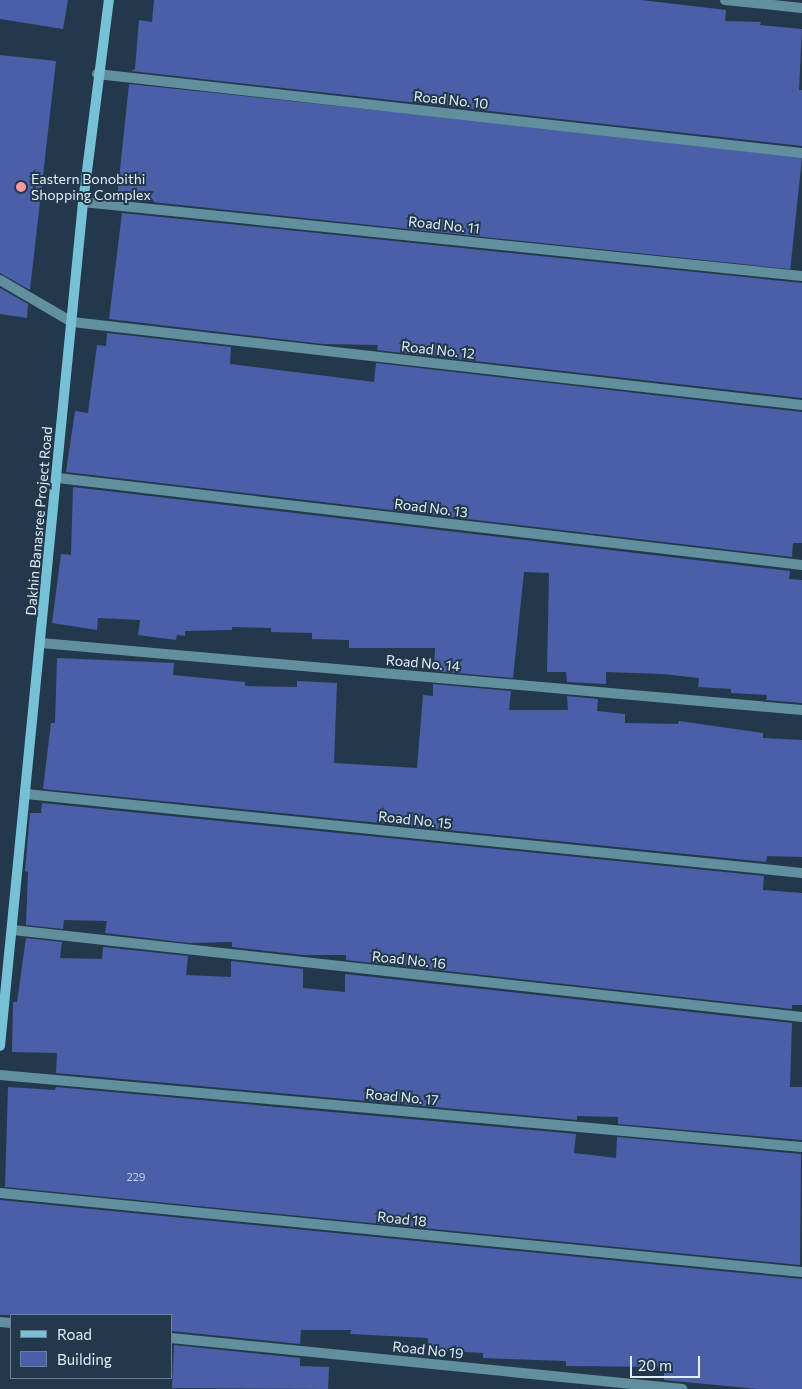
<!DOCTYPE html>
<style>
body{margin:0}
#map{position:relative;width:802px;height:1389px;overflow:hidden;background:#23394b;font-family:Commissioner,sans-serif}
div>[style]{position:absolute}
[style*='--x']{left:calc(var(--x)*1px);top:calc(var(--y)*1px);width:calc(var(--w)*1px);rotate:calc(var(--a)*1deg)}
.building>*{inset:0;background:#4b5fa8;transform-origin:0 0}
.street>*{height:10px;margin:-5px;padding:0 5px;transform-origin:5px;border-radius:5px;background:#628f9d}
.secondary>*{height:10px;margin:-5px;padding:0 5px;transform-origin:5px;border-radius:5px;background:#77c1d7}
.dots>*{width:14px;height:14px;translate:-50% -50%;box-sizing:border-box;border:2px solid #23394b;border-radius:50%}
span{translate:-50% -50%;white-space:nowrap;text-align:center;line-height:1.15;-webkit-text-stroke:4px #23394b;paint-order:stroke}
.number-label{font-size:11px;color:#bccbe6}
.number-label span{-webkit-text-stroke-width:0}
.street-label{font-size:14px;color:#e2effb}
.poi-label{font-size:14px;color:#e2effb}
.left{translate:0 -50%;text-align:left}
.legend{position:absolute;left:10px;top:1314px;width:162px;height:65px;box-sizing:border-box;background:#23394b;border:1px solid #6f8291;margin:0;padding:6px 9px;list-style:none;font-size:15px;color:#e2effb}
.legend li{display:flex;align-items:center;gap:10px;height:25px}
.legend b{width:25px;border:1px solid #6f8291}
.scale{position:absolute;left:630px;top:1356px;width:70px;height:22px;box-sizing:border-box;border:2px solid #e2effb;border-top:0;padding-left:6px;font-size:15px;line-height:18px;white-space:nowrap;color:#e2effb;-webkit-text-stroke:4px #23394b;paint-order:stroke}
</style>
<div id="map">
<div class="building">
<i style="clip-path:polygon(0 0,68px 0,63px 29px,0 19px)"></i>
<i style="clip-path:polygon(154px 0,641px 0,726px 10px,725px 21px,761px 22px,760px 25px,802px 29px,799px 90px,802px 90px,802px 146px,131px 71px,135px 69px,139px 20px,152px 22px)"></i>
<i style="clip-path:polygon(0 55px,56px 61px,30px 290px,0 273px)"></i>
<i style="left:129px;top:84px;width:677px;height:115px;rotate:6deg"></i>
<i style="clip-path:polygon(122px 213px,802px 283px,802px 398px,377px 350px,378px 345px,323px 344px,109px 319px)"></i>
<i style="clip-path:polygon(0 288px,28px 304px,27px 318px,0 314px)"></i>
<i style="clip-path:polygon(107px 333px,231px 347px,230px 364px,374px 382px,376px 363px,802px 412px,802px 543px,793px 543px,792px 557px,66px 472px,75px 411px,88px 413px,97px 345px,106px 346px)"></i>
<i style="clip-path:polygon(73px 487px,790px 571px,789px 579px,802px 580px,802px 703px,766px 700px,767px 695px,731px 693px,731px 689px,698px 687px,699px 678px,663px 674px,606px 672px,606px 684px,567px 682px,566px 672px,547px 672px,549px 573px,524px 572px,513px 678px,434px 671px,435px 648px,349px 648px,349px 640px,312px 639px,312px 633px,271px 632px,271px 628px,232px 627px,232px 630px,185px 631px,185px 636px,177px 635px,176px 640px,138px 635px,140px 620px,98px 618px,97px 630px,52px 623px,61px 554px,71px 555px)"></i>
<i style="clip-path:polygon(57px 658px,174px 663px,173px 675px,245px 682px,245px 686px,297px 687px,297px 681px,337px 683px,334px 763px,417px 768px,423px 695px,433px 696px,433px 684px,511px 691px,509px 710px,568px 710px,567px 696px,598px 699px,597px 711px,625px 714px,625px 723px,678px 724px,679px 721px,763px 733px,763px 738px,802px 740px,802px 857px,767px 856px,766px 862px,43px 789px,51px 723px,55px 723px)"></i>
<i style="clip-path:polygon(42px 803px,764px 876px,763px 890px,802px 893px,802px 1005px,792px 1005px,792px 1009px,346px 960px,346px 955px,304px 955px,232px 947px,232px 942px,189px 943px,105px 933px,107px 921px,64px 920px,63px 929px,26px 925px,28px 872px,25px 871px,30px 813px,41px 813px)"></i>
<i style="clip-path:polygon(26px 938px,62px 942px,60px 958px,102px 959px,103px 947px,188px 956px,186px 975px,231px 977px,231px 961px,303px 969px,303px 988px,345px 992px,345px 974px,792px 1023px,790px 1087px,802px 1087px,802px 1140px,618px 1124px,618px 1117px,577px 1116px,577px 1120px,56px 1073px,57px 1053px,12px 1052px,13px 1002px,17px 1002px)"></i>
<i style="clip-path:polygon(8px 1087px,55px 1090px,56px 1087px,576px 1134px,574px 1153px,616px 1158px,617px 1137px,801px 1154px,800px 1265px,5px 1187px)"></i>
<i style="clip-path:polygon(0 1200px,802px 1279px,802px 1389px,758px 1389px,664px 1380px,664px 1367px,566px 1366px,566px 1361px,483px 1358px,483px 1353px,428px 1350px,428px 1338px,350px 1334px,351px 1330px,301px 1330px,300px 1344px,171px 1331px,171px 1315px,0 1315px)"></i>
<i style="clip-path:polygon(174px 1345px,300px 1358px,300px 1366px,329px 1367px,328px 1389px,172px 1388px)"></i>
</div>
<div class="street">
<i style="--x:725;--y:0;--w:77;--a:5.9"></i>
<i style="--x:97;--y:74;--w:709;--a:6.39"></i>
<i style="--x:83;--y:202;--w:723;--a:5.88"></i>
<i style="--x:0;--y:280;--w:83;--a:30.3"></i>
<i style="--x:72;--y:322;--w:735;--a:6.49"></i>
<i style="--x:58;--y:478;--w:749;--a:6.67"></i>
<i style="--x:41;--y:643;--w:764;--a:5.03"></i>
<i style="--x:26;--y:794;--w:780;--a:5.81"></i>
<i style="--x:13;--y:930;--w:794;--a:6.29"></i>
<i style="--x:0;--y:1075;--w:805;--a:5.13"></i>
<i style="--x:0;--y:1193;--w:806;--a:5.63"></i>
<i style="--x:0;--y:1322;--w:11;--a:5"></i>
<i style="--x:171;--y:1338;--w:514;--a:5.7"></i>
</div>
<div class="secondary">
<i style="--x:0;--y:1046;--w:848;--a:-84.38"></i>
<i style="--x:83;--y:202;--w:204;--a:-82.7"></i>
</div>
<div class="dots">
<i style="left:21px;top:187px;background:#f49aa5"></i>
</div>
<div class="number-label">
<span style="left:136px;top:1177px">229</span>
</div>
<div class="street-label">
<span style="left:451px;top:100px;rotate:6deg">Road No. 10</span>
<span style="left:444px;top:225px;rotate:6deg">Road No. 11</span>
<span style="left:438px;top:350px;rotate:6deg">Road No. 12</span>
<span style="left:431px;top:508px;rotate:7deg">Road No. 13</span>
<span style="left:39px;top:521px;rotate:-85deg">Dakhin Banasree Project Road</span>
<span style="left:423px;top:663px;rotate:5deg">Road No. 14</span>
<span style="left:415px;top:820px;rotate:6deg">Road No. 15</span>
<span style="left:409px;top:960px;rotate:6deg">Road No. 16</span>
<span style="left:402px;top:1097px;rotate:5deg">Road No. 17</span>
<span style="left:402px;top:1219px;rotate:6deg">Road 18</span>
<span style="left:428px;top:1350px;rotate:6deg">Road No 19</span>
</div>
<div class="poi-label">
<span class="left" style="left:31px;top:187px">Eastern Bonobithi<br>Shopping Complex</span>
</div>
<ul class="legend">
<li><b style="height:6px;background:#77c1d7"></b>Road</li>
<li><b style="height:14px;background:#4b5fa8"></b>Building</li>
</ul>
<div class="scale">20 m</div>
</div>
